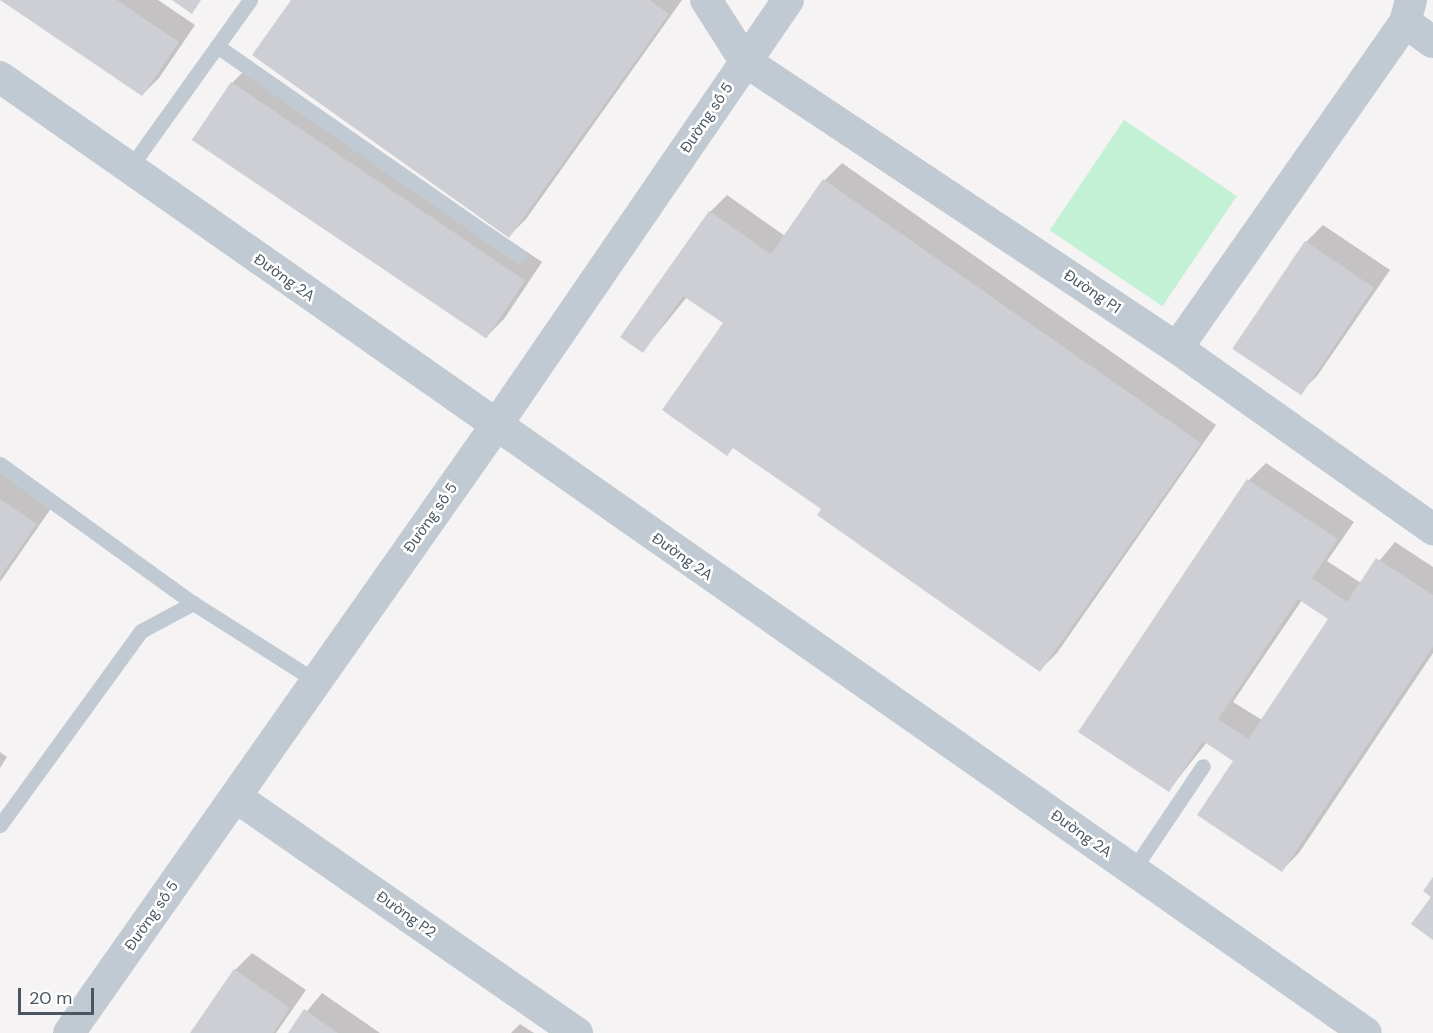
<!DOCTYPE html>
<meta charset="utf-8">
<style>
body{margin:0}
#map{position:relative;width:1433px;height:1033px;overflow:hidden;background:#f5f3f3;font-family:"DM Sans",sans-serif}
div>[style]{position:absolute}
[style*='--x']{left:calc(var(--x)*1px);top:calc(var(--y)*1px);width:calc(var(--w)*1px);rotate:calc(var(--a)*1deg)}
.green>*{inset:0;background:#c3f1d5;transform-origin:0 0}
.shadow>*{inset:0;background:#0003}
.building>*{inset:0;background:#cdcfd5;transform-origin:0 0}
.lane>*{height:15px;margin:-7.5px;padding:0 7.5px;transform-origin:7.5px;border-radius:7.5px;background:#c1cad2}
.street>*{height:32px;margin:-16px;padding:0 16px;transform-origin:16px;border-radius:16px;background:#c1cad2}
span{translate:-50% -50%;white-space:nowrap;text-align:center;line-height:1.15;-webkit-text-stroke:5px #fff;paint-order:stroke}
.street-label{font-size:15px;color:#4a5661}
.scale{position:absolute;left:18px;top:988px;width:76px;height:27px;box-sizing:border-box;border:3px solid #4a5661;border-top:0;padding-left:8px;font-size:18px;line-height:21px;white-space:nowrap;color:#4a5661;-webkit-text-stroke:4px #fff;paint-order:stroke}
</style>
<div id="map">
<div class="green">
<i style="left:1124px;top:120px;width:136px;height:133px;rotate:34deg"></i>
</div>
<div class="shadow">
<i style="clip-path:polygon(3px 0,158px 0,195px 25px,159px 78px,142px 95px)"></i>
<i style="clip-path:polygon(293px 0,682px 0,526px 219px,509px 236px)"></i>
<i style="clip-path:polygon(249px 66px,542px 262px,504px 319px,487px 336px,194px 140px,232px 83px)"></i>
<i style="clip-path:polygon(842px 163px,1216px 425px,1057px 653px,1040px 670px,725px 323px,687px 297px,643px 351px,710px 212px,727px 195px,785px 236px,825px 180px)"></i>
<i style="clip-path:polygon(1323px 225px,1390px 270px,1317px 376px,1300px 393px,1306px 242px)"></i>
<i style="clip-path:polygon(evenodd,1266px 463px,1354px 522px,1327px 561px,1361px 583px,1395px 542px,1433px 567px,1433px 653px,1299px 853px,1282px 870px,1235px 761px,1207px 742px,1169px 790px,1249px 480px,1266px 463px,1302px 600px,1330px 618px,1262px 720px,1233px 702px,1302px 600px)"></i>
<i style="clip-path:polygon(0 470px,52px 507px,0 582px)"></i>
<i style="clip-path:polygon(0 752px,7px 757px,0 768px)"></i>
<i style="clip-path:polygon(252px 953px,306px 990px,276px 1033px,191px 1033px,235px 970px)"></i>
<i style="clip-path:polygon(322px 993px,380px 1033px,289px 1033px)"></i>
<i style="clip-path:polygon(520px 1024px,534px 1033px,511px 1033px)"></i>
</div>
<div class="building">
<i style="clip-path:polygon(0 0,117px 0,179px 42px,142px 96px)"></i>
<i style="clip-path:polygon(172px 0,201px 0,192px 14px)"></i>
<i style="clip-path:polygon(291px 0,650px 0,669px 14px,509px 238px,252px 55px)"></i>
<i style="left:231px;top:82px;width:355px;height:70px;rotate:34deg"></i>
<i style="clip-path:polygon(823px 179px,1201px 443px,1040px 672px,817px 515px,821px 509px,733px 448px,727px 456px,662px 410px,723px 323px,683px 296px,643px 353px,620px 337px,709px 211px,771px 254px)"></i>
<i style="left:1305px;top:241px;width:83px;height:130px;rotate:34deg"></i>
<i style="clip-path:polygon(evenodd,1247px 479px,1338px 539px,1312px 578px,1347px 602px,1376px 558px,1433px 595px,1433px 647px,1282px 872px,1197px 815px,1233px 761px,1203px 741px,1169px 792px,1078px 732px,1247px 479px,1298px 599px,1328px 619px,1248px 739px,1218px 719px,1298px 599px)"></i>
<i style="clip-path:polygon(0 499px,37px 524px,0 577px)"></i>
<i style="clip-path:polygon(1433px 877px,1433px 940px,1411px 924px,1431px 897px,1423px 891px)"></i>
<i style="clip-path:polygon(234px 969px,290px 1008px,273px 1033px,190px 1033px)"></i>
<i style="clip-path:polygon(304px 1009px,338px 1033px,288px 1033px)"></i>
</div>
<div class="lane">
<i style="--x:217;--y:46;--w:368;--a:34.8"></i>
<i style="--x:129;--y:169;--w:208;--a:-54.4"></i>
<i style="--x:0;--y:464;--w:238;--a:35.8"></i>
<i style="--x:0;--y:825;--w:240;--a:-54"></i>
<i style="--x:141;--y:631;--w:59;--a:-28.3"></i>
<i style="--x:193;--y:603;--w:146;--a:32.4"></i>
<i style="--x:1133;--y:870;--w:125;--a:-56.1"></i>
</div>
<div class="street">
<i style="--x:706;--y:0;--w:72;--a:57.4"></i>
<i style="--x:745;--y:61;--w:519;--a:33.6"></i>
<i style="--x:1177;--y:348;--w:314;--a:35.3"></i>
<i style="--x:1411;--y:0;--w:23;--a:105"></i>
<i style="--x:1405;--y:22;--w:34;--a:36"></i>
<i style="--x:0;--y:77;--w:1667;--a:34.99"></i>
<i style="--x:1177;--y:348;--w:398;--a:-55"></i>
<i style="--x:236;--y:797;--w:415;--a:34.7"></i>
<i style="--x:69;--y:1033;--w:741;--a:-54.89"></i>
<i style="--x:495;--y:427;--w:518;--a:-55.54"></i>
</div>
<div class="street-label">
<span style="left:707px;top:118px;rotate:-56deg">Đường số 5</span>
<span style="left:284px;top:278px;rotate:35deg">Đường 2A</span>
<span style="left:1092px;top:292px;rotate:34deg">Đường P1</span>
<span style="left:431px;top:518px;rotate:-55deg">Đường số 5</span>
<span style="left:682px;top:557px;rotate:35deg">Đường 2A</span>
<span style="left:1081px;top:834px;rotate:35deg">Đường 2A</span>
<span style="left:406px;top:915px;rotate:35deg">Đường P2</span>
<span style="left:152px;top:916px;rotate:-55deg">Đường số 5</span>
</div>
<div class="scale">20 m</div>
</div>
